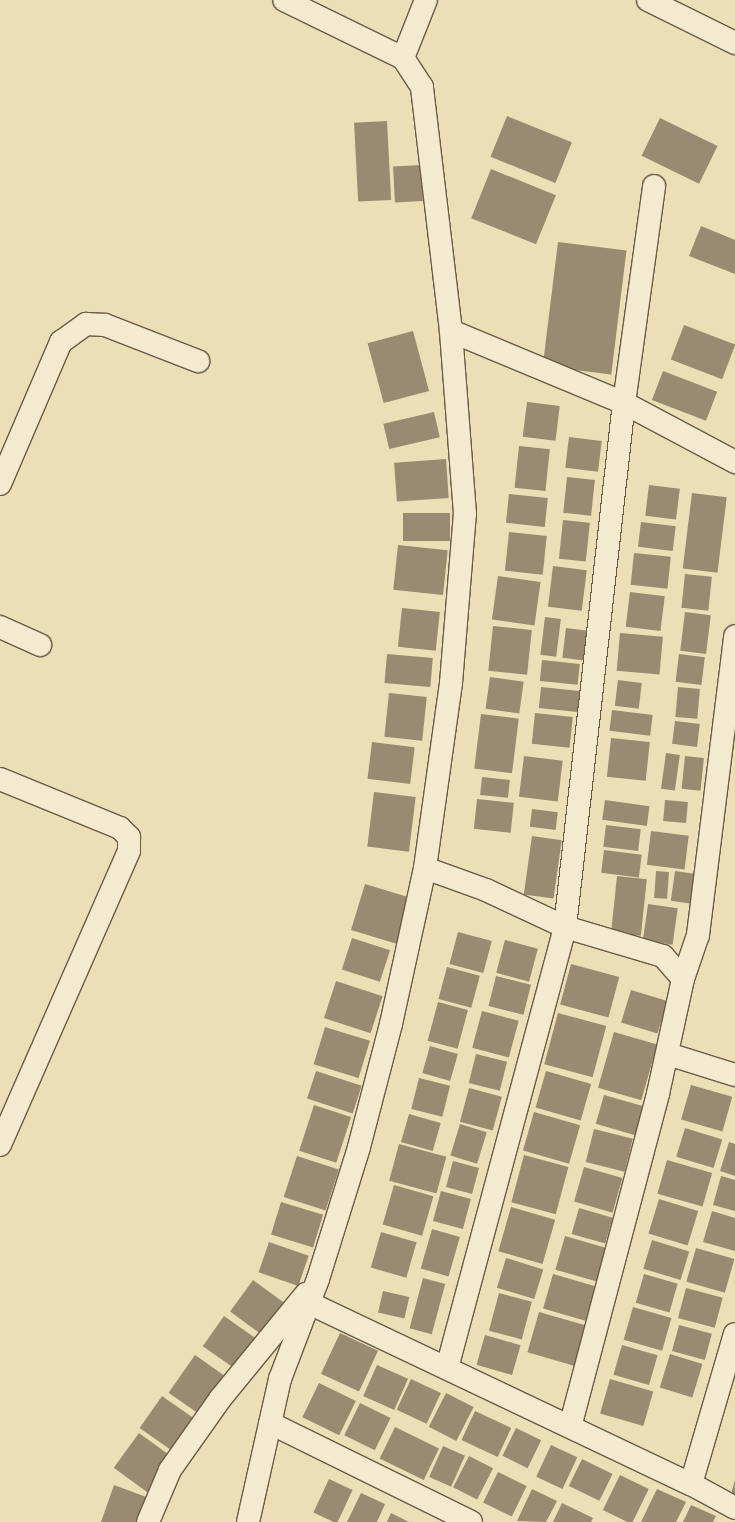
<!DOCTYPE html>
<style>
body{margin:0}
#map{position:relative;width:735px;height:1522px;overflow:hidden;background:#ecdfb5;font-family:Vollkorn,serif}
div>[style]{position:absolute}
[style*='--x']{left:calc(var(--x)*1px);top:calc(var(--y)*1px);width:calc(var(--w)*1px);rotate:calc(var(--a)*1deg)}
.building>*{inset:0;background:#998a71;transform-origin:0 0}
.roads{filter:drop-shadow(1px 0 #6a5a4a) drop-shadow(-1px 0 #6a5a4a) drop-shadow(0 1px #6a5a4a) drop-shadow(0 -1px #6a5a4a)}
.minor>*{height:22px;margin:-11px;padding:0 11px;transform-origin:11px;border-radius:11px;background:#f3eacf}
span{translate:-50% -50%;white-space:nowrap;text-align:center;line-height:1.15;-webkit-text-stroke:3.5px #f3eacf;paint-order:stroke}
</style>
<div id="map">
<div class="building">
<i style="left:507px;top:116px;width:70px;height:44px;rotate:22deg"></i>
<i style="left:660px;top:118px;width:64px;height:42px;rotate:26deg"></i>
<i style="left:387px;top:121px;width:79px;height:33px;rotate:87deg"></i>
<i style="left:421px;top:165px;width:36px;height:28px;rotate:87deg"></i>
<i style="left:491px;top:169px;width:70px;height:53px;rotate:22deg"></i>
<i style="clip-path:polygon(701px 226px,735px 240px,735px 274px,689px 256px)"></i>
<i style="left:558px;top:242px;width:69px;height:125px;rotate:7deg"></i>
<i style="left:684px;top:325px;width:55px;height:37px;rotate:21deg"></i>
<i style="left:413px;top:331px;width:62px;height:47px;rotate:75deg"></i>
<i style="left:663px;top:371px;width:58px;height:31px;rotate:21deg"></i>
<i style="left:527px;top:402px;width:33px;height:35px;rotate:7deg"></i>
<i style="left:434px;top:412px;width:26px;height:52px;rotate:77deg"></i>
<i style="left:569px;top:437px;width:33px;height:31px;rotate:7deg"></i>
<i style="left:519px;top:446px;width:31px;height:42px;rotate:6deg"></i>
<i style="left:446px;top:459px;width:39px;height:52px;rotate:86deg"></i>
<i style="left:567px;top:477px;width:28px;height:36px;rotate:6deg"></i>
<i style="left:649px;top:485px;width:31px;height:31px;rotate:7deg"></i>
<i style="left:692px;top:493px;width:35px;height:76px;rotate:7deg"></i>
<i style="left:509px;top:494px;width:39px;height:29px;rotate:6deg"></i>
<i style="left:403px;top:513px;width:47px;height:28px"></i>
<i style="left:563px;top:520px;width:27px;height:39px;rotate:6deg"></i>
<i style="left:641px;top:522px;width:35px;height:25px;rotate:7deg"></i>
<i style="left:509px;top:532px;width:38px;height:39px;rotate:6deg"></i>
<i style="left:398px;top:545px;width:50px;height:45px;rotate:6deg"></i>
<i style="left:634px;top:553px;width:37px;height:32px;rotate:6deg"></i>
<i style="left:553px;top:566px;width:34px;height:41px;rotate:7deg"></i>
<i style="left:685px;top:574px;width:27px;height:34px;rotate:6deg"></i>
<i style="left:498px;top:576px;width:43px;height:44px;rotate:8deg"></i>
<i style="left:630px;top:592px;width:35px;height:35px;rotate:7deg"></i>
<i style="left:402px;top:608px;width:38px;height:39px;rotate:6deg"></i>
<i style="left:685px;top:612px;width:26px;height:39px;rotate:7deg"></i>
<i style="left:545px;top:617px;width:16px;height:38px;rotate:7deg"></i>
<i style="left:493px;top:626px;width:39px;height:45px;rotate:6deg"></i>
<i style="left:566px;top:628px;width:32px;height:30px;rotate:7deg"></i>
<i style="left:620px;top:633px;width:43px;height:38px;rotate:5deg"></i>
<i style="left:387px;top:654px;width:46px;height:29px;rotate:5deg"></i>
<i style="left:679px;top:654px;width:26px;height:28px;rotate:7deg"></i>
<i style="left:542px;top:660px;width:38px;height:21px;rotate:6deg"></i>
<i style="left:490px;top:677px;width:34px;height:32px;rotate:8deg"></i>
<i style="left:618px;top:680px;width:24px;height:26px;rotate:7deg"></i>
<i style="left:541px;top:687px;width:46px;height:21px;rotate:6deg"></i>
<i style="left:678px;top:687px;width:22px;height:30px;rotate:5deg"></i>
<i style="left:389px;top:693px;width:38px;height:44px;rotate:6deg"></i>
<i style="left:612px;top:710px;width:41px;height:21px;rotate:7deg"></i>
<i style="left:535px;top:713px;width:38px;height:31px;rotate:6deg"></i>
<i style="left:481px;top:714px;width:38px;height:55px;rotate:7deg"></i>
<i style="left:675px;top:721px;width:25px;height:23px;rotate:7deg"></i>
<i style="left:611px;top:738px;width:39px;height:39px;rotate:6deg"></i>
<i style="left:372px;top:742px;width:43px;height:37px;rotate:7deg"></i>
<i style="left:666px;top:753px;width:14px;height:36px;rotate:8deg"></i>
<i style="left:524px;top:756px;width:39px;height:41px;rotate:7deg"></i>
<i style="left:685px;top:756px;width:19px;height:33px;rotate:6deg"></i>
<i style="left:482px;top:777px;width:28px;height:18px;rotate:6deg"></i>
<i style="left:374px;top:792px;width:42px;height:55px;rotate:7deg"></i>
<i style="left:477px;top:799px;width:37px;height:30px;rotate:6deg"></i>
<i style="left:605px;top:800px;width:45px;height:20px;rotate:8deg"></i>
<i style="left:665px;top:800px;width:23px;height:21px;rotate:5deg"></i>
<i style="left:532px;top:809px;width:26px;height:18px;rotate:7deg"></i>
<i style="left:606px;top:825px;width:35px;height:22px;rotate:7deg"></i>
<i style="left:651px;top:831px;width:38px;height:34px;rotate:7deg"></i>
<i style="left:532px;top:836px;width:30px;height:59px;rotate:8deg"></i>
<i style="left:604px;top:850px;width:38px;height:23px;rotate:7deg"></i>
<i style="left:656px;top:871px;width:13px;height:27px;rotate:4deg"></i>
<i style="left:675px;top:871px;width:21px;height:30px;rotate:8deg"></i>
<i style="left:617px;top:876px;width:30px;height:57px;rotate:6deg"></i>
<i style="left:365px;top:884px;width:50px;height:48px;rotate:17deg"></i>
<i style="left:648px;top:904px;width:30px;height:37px;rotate:8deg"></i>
<i style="left:458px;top:932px;width:35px;height:33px;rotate:15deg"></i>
<i style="left:352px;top:938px;width:40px;height:33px;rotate:18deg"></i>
<i style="left:505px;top:940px;width:34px;height:34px;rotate:15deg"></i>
<i style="left:571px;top:964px;width:50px;height:42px;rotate:15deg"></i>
<i style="left:447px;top:967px;width:34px;height:33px;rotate:15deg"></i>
<i style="left:496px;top:976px;width:36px;height:31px;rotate:14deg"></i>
<i style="left:336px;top:981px;width:49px;height:39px;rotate:18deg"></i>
<i style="left:631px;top:990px;width:38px;height:34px;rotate:17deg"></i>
<i style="left:438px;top:1002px;width:31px;height:40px;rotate:15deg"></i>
<i style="left:482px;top:1011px;width:38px;height:38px;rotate:15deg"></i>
<i style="left:558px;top:1013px;width:50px;height:53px;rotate:15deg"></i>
<i style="left:325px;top:1027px;width:47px;height:39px;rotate:17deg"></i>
<i style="left:614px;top:1032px;width:45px;height:58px;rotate:16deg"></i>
<i style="left:430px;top:1046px;width:29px;height:28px;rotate:16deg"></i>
<i style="left:476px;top:1054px;width:32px;height:30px;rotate:14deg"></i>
<i style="left:316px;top:1071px;width:48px;height:29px;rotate:18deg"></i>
<i style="left:546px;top:1071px;width:47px;height:38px;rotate:16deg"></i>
<i style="left:419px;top:1078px;width:32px;height:32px;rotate:14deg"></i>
<i style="left:691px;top:1085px;width:43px;height:36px;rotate:16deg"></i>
<i style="left:469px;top:1088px;width:34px;height:35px;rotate:15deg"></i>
<i style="left:604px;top:1095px;width:43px;height:30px;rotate:16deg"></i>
<i style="left:314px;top:1105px;width:39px;height:48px;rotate:18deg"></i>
<i style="left:534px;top:1112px;width:48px;height:40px;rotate:16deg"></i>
<i style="left:409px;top:1114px;width:33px;height:29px;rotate:16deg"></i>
<i style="left:460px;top:1124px;width:28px;height:33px;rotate:17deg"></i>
<i style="left:685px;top:1128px;width:39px;height:30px;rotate:17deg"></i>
<i style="left:594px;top:1129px;width:40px;height:34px;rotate:14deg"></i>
<i style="clip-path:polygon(729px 1142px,735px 1144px,735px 1176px,720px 1171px)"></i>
<i style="left:399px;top:1144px;width:49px;height:38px;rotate:15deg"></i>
<i style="left:524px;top:1155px;width:46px;height:49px;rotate:15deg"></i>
<i style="left:297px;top:1156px;width:44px;height:43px;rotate:18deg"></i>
<i style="left:667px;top:1160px;width:47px;height:35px;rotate:16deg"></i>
<i style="left:453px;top:1161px;width:27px;height:27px;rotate:15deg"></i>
<i style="left:584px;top:1167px;width:40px;height:36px;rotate:16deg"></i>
<i style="clip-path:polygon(721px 1176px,735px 1180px,735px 1211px,713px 1205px)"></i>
<i style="left:394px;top:1185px;width:41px;height:41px;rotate:16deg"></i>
<i style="left:441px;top:1191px;width:31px;height:31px;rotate:15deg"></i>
<i style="left:659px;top:1199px;width:41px;height:36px;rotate:17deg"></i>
<i style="left:281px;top:1202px;width:44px;height:34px;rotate:17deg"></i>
<i style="left:511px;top:1207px;width:46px;height:46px;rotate:16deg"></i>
<i style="left:579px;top:1208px;width:35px;height:27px;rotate:16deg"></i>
<i style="clip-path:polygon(712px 1211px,735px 1218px,735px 1251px,703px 1242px)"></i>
<i style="left:432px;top:1229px;width:29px;height:41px;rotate:16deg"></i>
<i style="left:381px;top:1232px;width:37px;height:37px;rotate:16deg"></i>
<i style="left:565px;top:1236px;width:44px;height:35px;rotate:16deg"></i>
<i style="left:652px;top:1240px;width:39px;height:30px;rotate:17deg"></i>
<i style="left:269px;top:1242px;width:42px;height:32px;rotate:19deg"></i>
<i style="left:696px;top:1248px;width:40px;height:35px;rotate:16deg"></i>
<i style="left:506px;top:1258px;width:39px;height:31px;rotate:17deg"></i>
<i style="left:553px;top:1274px;width:44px;height:36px;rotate:16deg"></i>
<i style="left:644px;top:1274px;width:35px;height:30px;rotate:16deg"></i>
<i style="left:423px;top:1278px;width:23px;height:52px;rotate:15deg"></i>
<i style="left:253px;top:1280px;width:42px;height:39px;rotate:36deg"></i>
<i style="left:686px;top:1288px;width:38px;height:31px;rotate:15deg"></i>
<i style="left:383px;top:1291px;width:27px;height:22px;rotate:13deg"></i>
<i style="left:499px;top:1293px;width:34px;height:39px;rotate:15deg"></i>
<i style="left:633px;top:1307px;width:40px;height:34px;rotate:16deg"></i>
<i style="left:539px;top:1312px;width:50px;height:42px;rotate:16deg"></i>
<i style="left:224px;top:1316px;width:55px;height:37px;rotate:35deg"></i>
<i style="left:679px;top:1325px;width:34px;height:27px;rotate:15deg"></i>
<i style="left:340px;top:1333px;width:42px;height:45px;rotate:25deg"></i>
<i style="left:485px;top:1335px;width:37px;height:31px;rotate:16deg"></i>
<i style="left:622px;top:1345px;width:37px;height:31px;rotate:16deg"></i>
<i style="left:670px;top:1354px;width:34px;height:35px;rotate:17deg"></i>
<i style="left:195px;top:1355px;width:57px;height:46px;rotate:35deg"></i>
<i style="left:377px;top:1365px;width:34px;height:34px;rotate:24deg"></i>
<i style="left:411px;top:1379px;width:33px;height:34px;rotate:25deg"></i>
<i style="left:610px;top:1379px;width:45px;height:36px;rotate:16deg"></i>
<i style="left:319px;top:1383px;width:41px;height:38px;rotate:26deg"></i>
<i style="left:446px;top:1393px;width:31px;height:38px;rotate:27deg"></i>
<i style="left:162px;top:1396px;width:61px;height:39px;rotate:35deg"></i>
<i style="left:360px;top:1403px;width:34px;height:36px;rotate:26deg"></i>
<i style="left:475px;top:1411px;width:40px;height:32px;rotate:25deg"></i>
<i style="left:395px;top:1427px;width:49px;height:35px;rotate:26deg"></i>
<i style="left:516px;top:1428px;width:28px;height:31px;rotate:26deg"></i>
<i style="left:139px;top:1433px;width:53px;height:43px;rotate:36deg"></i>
<i style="left:551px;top:1445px;width:29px;height:35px;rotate:25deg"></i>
<i style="left:443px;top:1446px;width:24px;height:34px;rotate:24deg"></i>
<i style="left:469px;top:1456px;width:27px;height:35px;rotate:27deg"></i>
<i style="left:582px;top:1459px;width:34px;height:30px;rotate:26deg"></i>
<i style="left:498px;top:1472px;width:32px;height:34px;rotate:26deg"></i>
<i style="left:620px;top:1475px;width:32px;height:39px;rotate:26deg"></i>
<i style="left:329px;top:1479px;width:26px;height:37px;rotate:25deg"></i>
<i style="clip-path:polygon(735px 1480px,735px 1495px,731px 1494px)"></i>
<i style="clip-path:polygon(114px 1485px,165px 1504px,159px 1522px,101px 1522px)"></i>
<i style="clip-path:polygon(532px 1489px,557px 1501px,546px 1522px,517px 1521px)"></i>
<i style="clip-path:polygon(657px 1489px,686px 1502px,676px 1522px,641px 1522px)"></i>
<i style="clip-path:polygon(361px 1493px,385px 1504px,377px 1522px,347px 1522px)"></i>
<i style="clip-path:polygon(562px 1503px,593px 1518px,591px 1522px,553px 1522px)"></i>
<i style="clip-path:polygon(691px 1505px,716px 1516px,713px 1522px,683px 1522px)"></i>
<i style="clip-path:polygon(391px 1513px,409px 1522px,387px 1522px)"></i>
</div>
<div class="roads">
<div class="minor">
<i style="--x:648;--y:0;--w:97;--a:26.3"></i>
<i style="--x:403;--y:58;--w:62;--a:-68.4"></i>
<i style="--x:451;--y:331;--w:187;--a:22.6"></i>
<i style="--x:624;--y:403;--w:126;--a:28"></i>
<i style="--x:0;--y:484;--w:155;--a:-66.8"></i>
<i style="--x:61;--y:342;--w:31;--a:-36"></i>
<i style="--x:86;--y:324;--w:19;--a:3"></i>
<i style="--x:105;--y:325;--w:100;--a:21.2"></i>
<i style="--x:0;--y:627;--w:44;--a:24.2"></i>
<i style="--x:0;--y:779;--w:130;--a:22.2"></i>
<i style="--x:120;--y:828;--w:13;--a:45"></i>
<i style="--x:129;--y:837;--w:14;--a:90"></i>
<i style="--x:129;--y:851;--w:321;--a:113.7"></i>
<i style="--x:425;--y:868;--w:65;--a:19.8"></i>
<i style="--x:486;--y:890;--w:87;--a:25.1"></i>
<i style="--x:565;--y:927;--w:102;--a:16.5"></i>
<i style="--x:663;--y:956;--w:30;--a:49"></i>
<i style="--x:683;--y:979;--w:118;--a:102.3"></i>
<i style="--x:658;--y:1094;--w:343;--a:104.8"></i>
<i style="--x:683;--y:979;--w:46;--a:-71.2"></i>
<i style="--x:698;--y:935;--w:301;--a:-82.9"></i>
<i style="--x:668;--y:1054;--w:70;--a:17.4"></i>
<i style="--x:309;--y:1303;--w:423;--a:25.4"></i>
<i style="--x:691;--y:1484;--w:50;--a:28.6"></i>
<i style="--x:447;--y:1368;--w:457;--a:-75"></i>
<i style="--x:565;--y:927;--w:527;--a:-83.58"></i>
<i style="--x:624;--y:403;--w:219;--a:-82.1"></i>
<i style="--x:270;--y:1423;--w:224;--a:26.2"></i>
<i style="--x:691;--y:1484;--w:156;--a:-73.7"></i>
<i style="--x:148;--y:1522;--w:56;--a:-67.1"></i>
<i style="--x:170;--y:1470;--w:87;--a:-54.8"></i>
<i style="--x:220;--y:1399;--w:136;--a:-50.7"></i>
<i style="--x:248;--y:1522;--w:147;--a:-77.4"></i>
<i style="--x:280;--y:1379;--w:107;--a:-69.2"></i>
<i style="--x:318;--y:1279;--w:138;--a:-72.7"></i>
<i style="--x:359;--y:1147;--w:127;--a:-75.4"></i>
<i style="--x:391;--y:1024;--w:160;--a:-77.7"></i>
<i style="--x:425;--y:868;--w:187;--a:-82"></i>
<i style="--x:451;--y:683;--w:170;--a:-85.3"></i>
<i style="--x:465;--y:514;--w:184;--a:-94.4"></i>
<i style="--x:451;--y:331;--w:246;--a:-96.8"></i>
<i style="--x:422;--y:87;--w:35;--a:-123"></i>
<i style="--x:403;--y:58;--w:132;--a:-154"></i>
</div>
</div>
</div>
